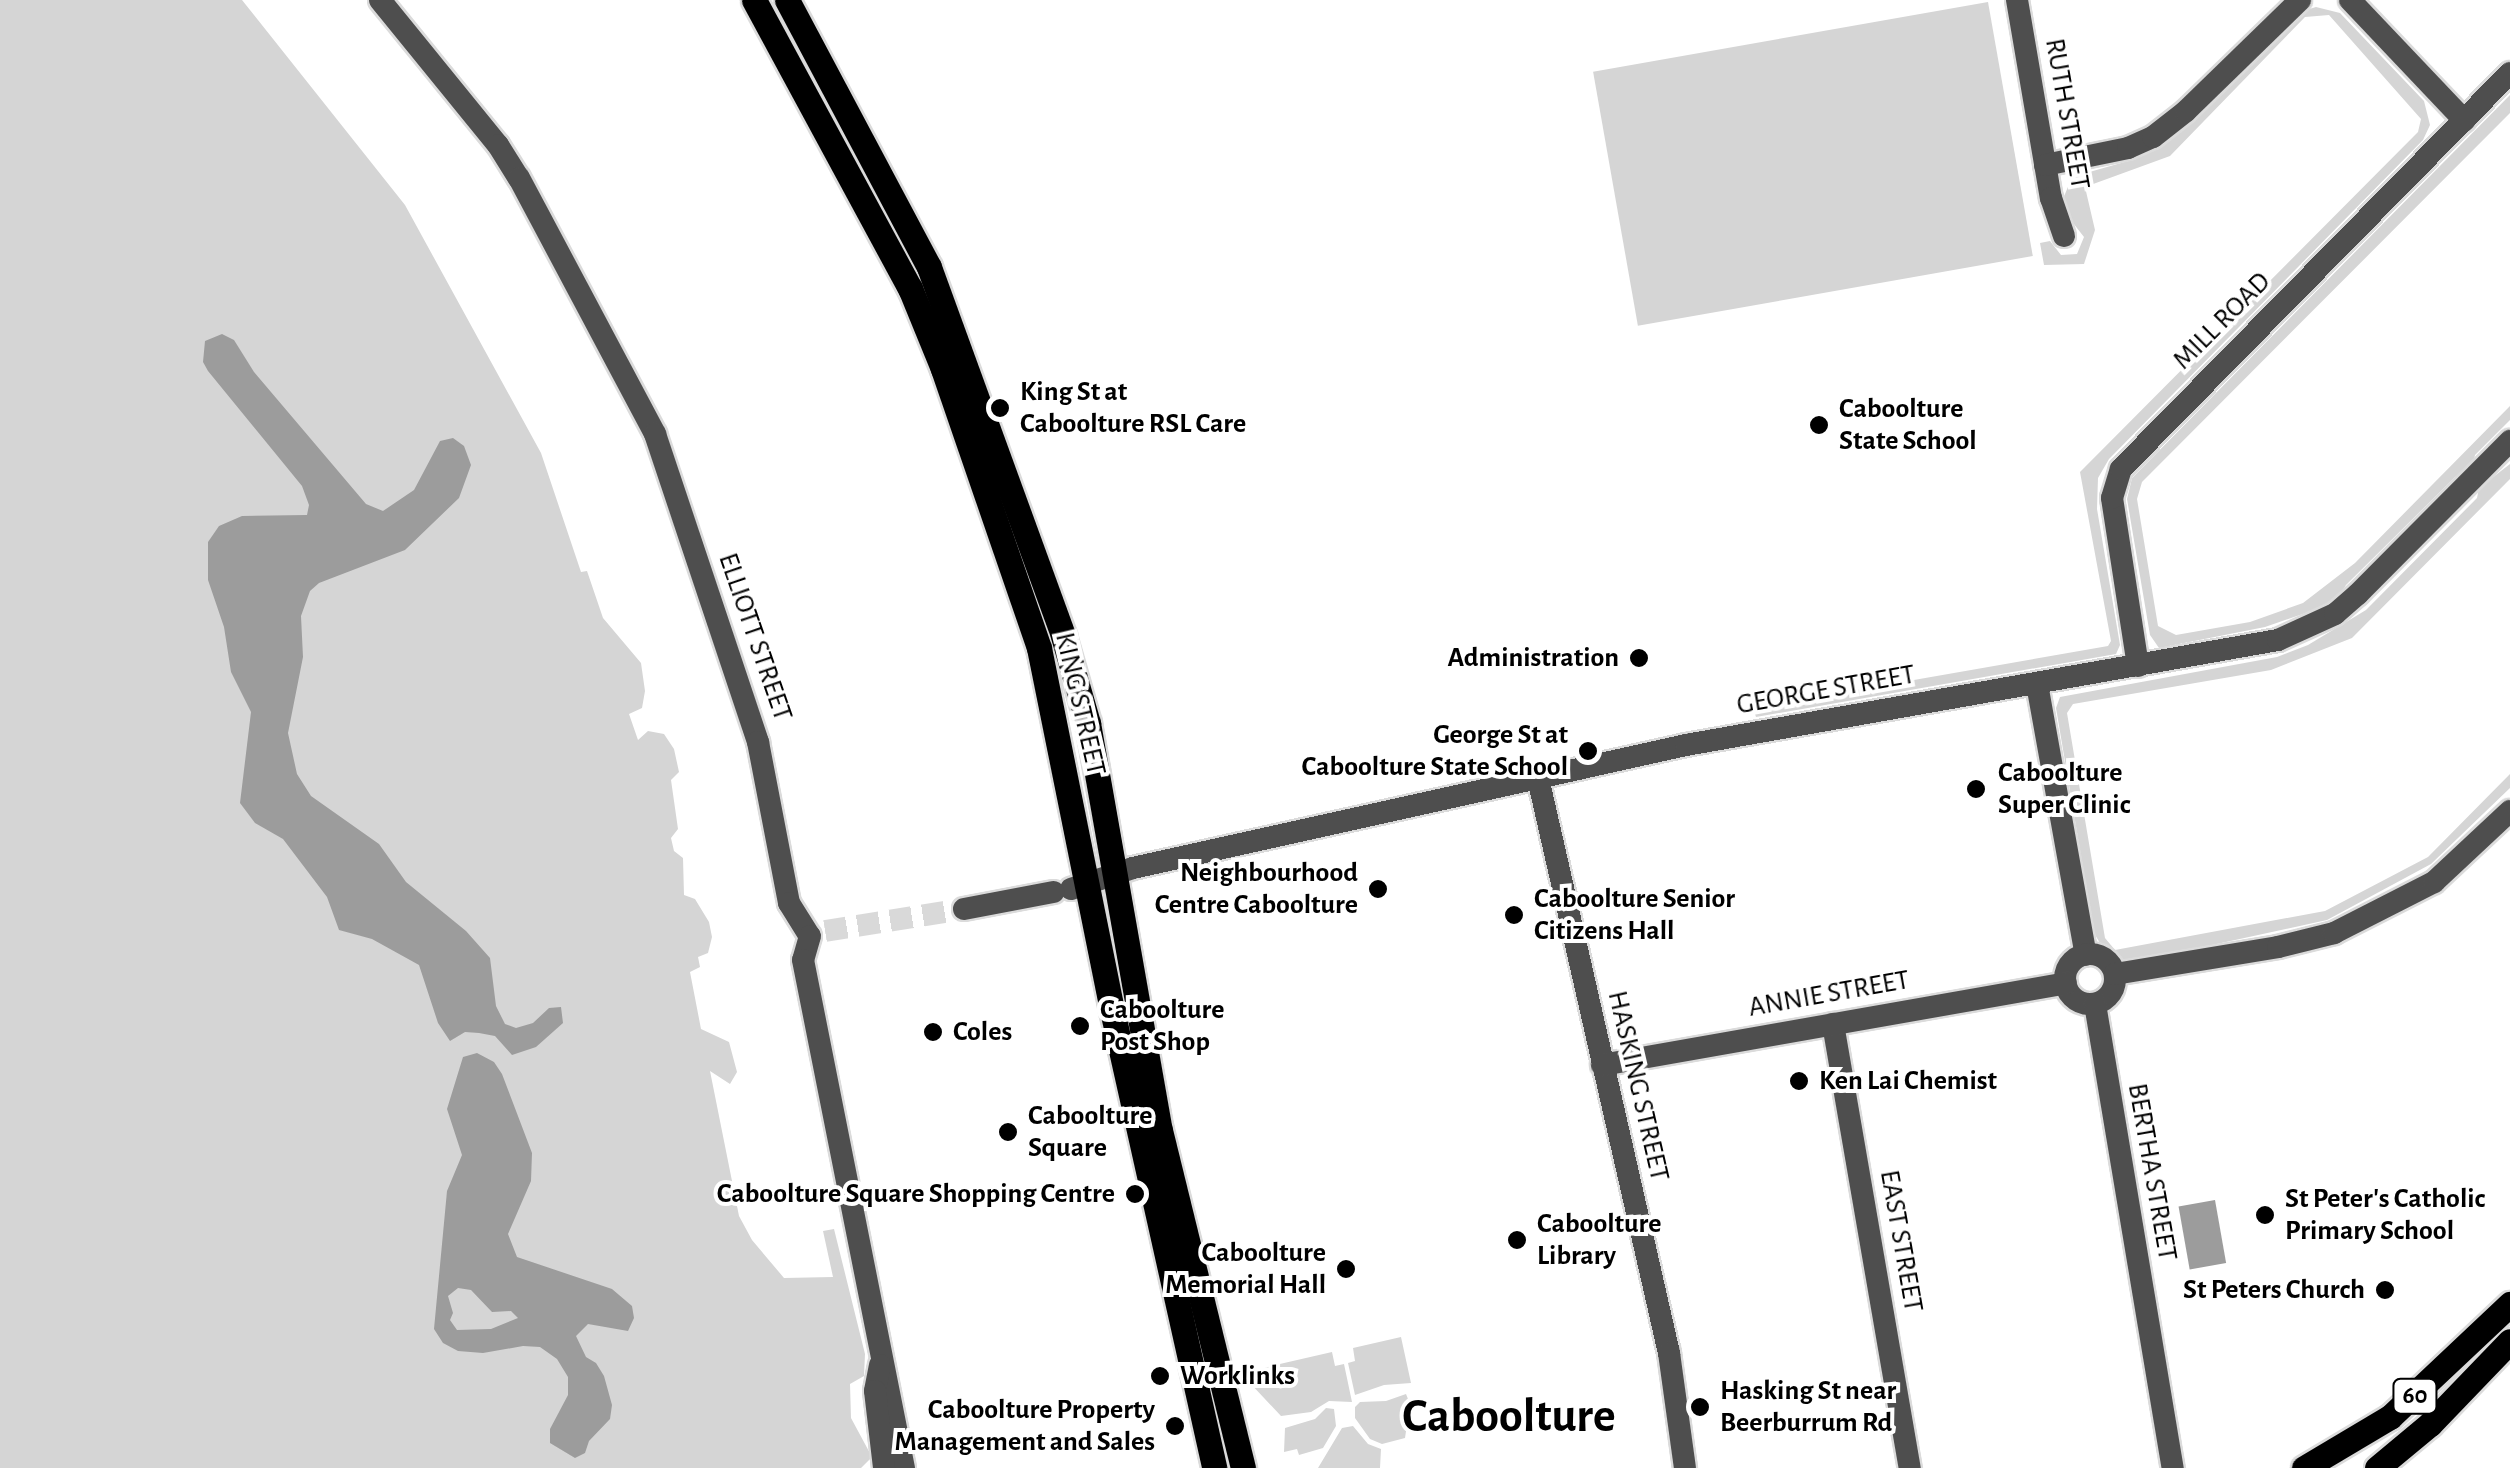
<!DOCTYPE html>
<style>
body{margin:0}
#map{position:relative;width:2510px;height:1468px;overflow:hidden;background:#fff;font-family:"Alegreya Sans",sans-serif}
div>[style]{position:absolute}
[style*='--x']{left:calc(var(--x)*1px);top:calc(var(--y)*1px);width:calc(var(--w)*1px);rotate:calc(var(--a)*1deg)}
.green>*{inset:0;background:#d5d5d5;transform-origin:0 0}
.water>*{inset:0;background:#9c9c9c;transform-origin:0 0}
.minor-tunnel>*{height:22px;margin-top:-11px;transform-origin:0;background:repeating-linear-gradient(90deg,#d9d9d9 0 22px,transparent 0 33px)}
.roads{filter:drop-shadow(2px 0 #dbdbdb) drop-shadow(-2px 0 #dbdbdb) drop-shadow(0 2px #dbdbdb) drop-shadow(0 -2px #dbdbdb)}
.minor>*{height:22px;margin:-11px;padding:0 11px;transform-origin:11px;border-radius:11px;background:#4e4e4e}
.minor>.ring{margin:-11px;padding:0;box-sizing:content-box;background:none;border:22px solid #4e4e4e;border-radius:50%}
.major>*{height:25px;margin:-12.5px;padding:0 12.5px;transform-origin:12.5px;border-radius:12.5px;background:#000}
.dots>*{width:28px;height:28px;translate:-50% -50%;box-sizing:border-box;border:5px solid #fff;border-radius:50%}
span{translate:-50% -50%;white-space:nowrap;text-align:center;line-height:1.15;-webkit-text-stroke:8px #fff;paint-order:stroke}
.shield-label span{padding:2px 8px;background:#fff;border:2px solid;border-radius:8px;-webkit-text-stroke-width:0}
.shield-label{font-size:25px;color:#000;font-weight:700}
.street-label{font-size:28px;color:#000}
.poi-label{font-size:28px;color:#000;font-weight:700}
.left{translate:0 -50%;text-align:left}
.right{translate:-100% -50%;text-align:right}
.town-label{font-size:48px;color:#000;font-weight:700}
</style>
<div id="map">
<div class="green">
<i style="clip-path:polygon(0 0,242px 0,405px 205px,541px 453px,581px 572px,587px 571px,603px 618px,641px 663px,645px 691px,642px 708px,629px 714px,638px 740px,648px 731px,664px 734px,674px 749px,679px 772px,671px 780px,678px 829px,671px 838px,674px 851px,683px 858px,684px 895px,695px 899px,709px 922px,712px 937px,708px 953px,698px 957px,700px 967px,690px 972px,701px 1029px,729px 1042px,737px 1072px,730px 1084px,710px 1071px,739px 1216px,752px 1240px,784px 1278px,833px 1277px,823px 1231px,834px 1229px,865px 1354px,864px 1376px,850px 1384px,851px 1418px,872px 1457px,861px 1468px,0 1468px)"></i>
<i style="left:1988px;top:2px;width:258px;height:401px;rotate:80deg"></i>
<i style="clip-path:polygon(2316px 7px,2340px 13px,2424px 101px,2430px 125px,2423px 140px,2109px 459px,2098px 478px,2097px 509px,2120px 645px,2116px 654px,1756px 717px,1753px 708px,2108px 646px,2111px 641px,2080px 472px,2418px 132px,2421px 119px,2329px 15px,2305px 17px,2170px 156px,2085px 187px,2095px 230px,2084px 264px,2044px 265px,2040px 243px,2050px 241px,2061px 255px,2077px 254px,2084px 237px,2066px 214px,2063px 199px,2072px 177px,2135px 159px,2163px 142px,2303px 11px)"></i>
<i style="clip-path:polygon(2510px 95px,2510px 113px,2142px 482px,2137px 499px,2158px 626px,2176px 635px,2250px 622px,2303px 603px,2355px 563px,2510px 406px,2510px 420px,2475px 455px,2472px 469px,2455px 477px,2346px 585px,2335px 603px,2265px 627px,2159px 648px,2150px 635px,2127px 499px,2132px 478px)"></i>
<i style="clip-path:polygon(2510px 464px,2510px 479px,2352px 638px,2271px 670px,2073px 704px,2067px 713px,2105px 938px,2115px 950px,2325px 911px,2428px 857px,2510px 774px,2510px 788px,2431px 864px,2327px 920px,2134px 962px,2107px 955px,2094px 933px,2056px 708px,2060px 697px,2277px 657px,2308px 645px,2366px 610px,2477px 498px,2479px 488px)"></i>
<i style="clip-path:polygon(1401px 1337px,1411px 1383px,1384px 1385px,1355px 1395px,1348px 1363px,1355px 1361px,1353px 1348px)"></i>
<i style="clip-path:polygon(1332px 1352px,1335px 1366px,1344px 1364px,1352px 1402px,1329px 1401px,1311px 1412px,1281px 1416px,1249px 1382px,1250px 1371px)"></i>
<i style="clip-path:polygon(1406px 1394px,1410px 1404px,1405px 1438px,1382px 1444px,1370px 1439px,1355px 1418px,1355px 1407px,1360px 1402px,1386px 1401px)"></i>
<i style="clip-path:polygon(1326px 1408px,1334px 1409px,1336px 1426px,1323px 1448px,1299px 1455px,1297px 1449px,1284px 1452px,1285px 1428px,1315px 1419px)"></i>
<i style="clip-path:polygon(1353px 1426px,1368px 1444px,1381px 1449px,1380px 1468px,1318px 1468px,1342px 1428px)"></i>
</div>
<div class="water">
<i style="clip-path:polygon(222px 334px,234px 340px,254px 372px,366px 504px,383px 511px,414px 490px,440px 441px,453px 438px,464px 446px,471px 465px,459px 498px,405px 550px,319px 583px,310px 591px,301px 616px,303px 657px,288px 733px,297px 774px,311px 796px,379px 844px,406px 882px,466px 931px,490px 958px,496px 1006px,505px 1024px,516px 1028px,533px 1023px,549px 1008px,561px 1007px,563px 1023px,536px 1047px,512px 1055px,495px 1036px,479px 1033px,465px 1032px,450px 1041px,438px 1023px,419px 965px,372px 939px,339px 930px,327px 897px,283px 839px,255px 823px,240px 803px,251px 712px,231px 672px,224px 627px,208px 580px,208px 542px,219px 526px,242px 516px,307px 515px,309px 505px,302px 486px,208px 371px,203px 362px,205px 341px)"></i>
<i style="clip-path:polygon(evenodd,477px 1053px,494px 1062px,502px 1074px,532px 1153px,531px 1181px,508px 1234px,517px 1257px,612px 1289px,632px 1306px,634px 1318px,628px 1331px,588px 1324px,576px 1336px,586px 1357px,596px 1363px,604px 1376px,612px 1405px,610px 1419px,589px 1441px,585px 1453px,575px 1458px,550px 1443px,550px 1429px,568px 1395px,568px 1377px,557px 1359px,540px 1347px,523px 1346px,483px 1353px,458px 1351px,443px 1343px,434px 1329px,447px 1191px,462px 1155px,447px 1109px,463px 1057px,477px 1053px,458px 1288px,471px 1290px,492px 1312px,511px 1311px,518px 1318px,491px 1329px,457px 1330px,450px 1320px,453px 1313px,448px 1296px,458px 1288px)"></i>
<i style="left:2215px;top:1200px;width:64px;height:37px;rotate:80deg"></i>
</div>
<div class="minor-tunnel">
<i style="--x:825;--y:931;--w:141;--a:-9"></i>
</div>
<div class="roads">
<div class="minor">
<i style="--x:380;--y:0;--w:187;--a:50.9"></i>
<i style="--x:498;--y:145;--w:39;--a:58"></i>
<i style="--x:519;--y:178;--w:290;--a:62"></i>
<i style="--x:655;--y:434;--w:325;--a:71.5"></i>
<i style="--x:758;--y:742;--w:164;--a:79.1"></i>
<i style="--x:789;--y:903;--w:39;--a:58"></i>
<i style="--x:2017;--y:0;--w:201;--a:80.3"></i>
<i style="--x:2051;--y:198;--w:40;--a:71.1"></i>
<i style="--x:2350;--y:0;--w:166;--a:46.5"></i>
<i style="--x:2045;--y:165;--w:85;--a:-11.6"></i>
<i style="--x:2128;--y:148;--w:27;--a:-24"></i>
<i style="--x:2153;--y:137;--w:42;--a:-38.2"></i>
<i style="--x:2186;--y:111;--w:159;--a:-44.2"></i>
<i style="--x:2138;--y:666;--w:170;--a:-98.8"></i>
<i style="--x:2112;--y:498;--w:30;--a:-73"></i>
<i style="--x:2121;--y:469;--w:555;--a:-45.51"></i>
<i style="--x:2037;--y:684;--w:275;--a:79.8"></i>
<i style="--x:1538;--y:778;--w:590;--a:77.17"></i>
<i style="--x:1669;--y:1353;--w:116;--a:82.1"></i>
<i style="--x:1071;--y:889;--w:65;--a:-18.7"></i>
<i style="--x:1133;--y:868;--w:567;--a:-12.54"></i>
<i style="--x:1686;--y:745;--w:601;--a:-10.06"></i>
<i style="--x:2278;--y:640;--w:63;--a:-24.5"></i>
<i style="--x:2335;--y:614;--w:30;--a:-41"></i>
<i style="--x:2358;--y:594;--w:216;--a:-45.2"></i>
<i style="--x:964;--y:909;--w:91;--a:-10.8"></i>
<i style="--x:810;--y:936;--w:25;--a:106"></i>
<i style="--x:803;--y:960;--w:518;--a:78.76"></i>
<i class="ring" style="left:2065px;top:954px;width:28px;height:28px"></i>
<i style="--x:2115;--y:974;--w:165;--a:-9.4"></i>
<i style="--x:2278;--y:947;--w:58;--a:-14"></i>
<i style="--x:2334;--y:933;--w:112;--a:-27"></i>
<i style="--x:2434;--y:882;--w:104;--a:-43.1"></i>
<i style="--x:2095;--y:1004;--w:471;--a:80.5"></i>
<i style="--x:1833;--y:1024;--w:451;--a:80.2"></i>
<i style="--x:1602;--y:1065;--w:471;--a:-10"></i>
<i style="--x:880;--y:1365;--w:26;--a:101"></i>
<i style="--x:875;--y:1391;--w:78;--a:83.3"></i>
</div>
<div class="major">
<i style="--x:754;--y:0;--w:328;--a:61.6"></i>
<i style="--x:910;--y:288;--w:87;--a:67.8"></i>
<i style="--x:943;--y:369;--w:295;--a:71"></i>
<i style="--x:1039;--y:648;--w:369;--a:78.6"></i>
<i style="--x:1112;--y:1010;--w:469;--a:77.4"></i>
<i style="--x:787;--y:0;--w:302;--a:62"></i>
<i style="--x:929;--y:267;--w:393;--a:70"></i>
<i style="--x:1063;--y:636;--w:91;--a:74"></i>
<i style="--x:1088;--y:723;--w:413;--a:80"></i>
<i style="--x:1160;--y:1130;--w:348;--a:76.2"></i>
<i style="--x:2304;--y:1468;--w:100;--a:-30.7"></i>
<i style="--x:2390;--y:1417;--w:165;--a:-43.3"></i>
<i style="--x:2377;--y:1468;--w:69;--a:-39.7"></i>
<i style="--x:2430;--y:1424;--w:115;--a:-46.1"></i>
</div>
</div>
<div class="dots">
<i style="left:1000px;top:408px;background:#000"></i>
<i style="left:1819px;top:425px;background:#000"></i>
<i style="left:1639px;top:658px;background:#000"></i>
<i style="left:1588px;top:751px;background:#000"></i>
<i style="left:1976px;top:789px;background:#000"></i>
<i style="left:1378px;top:889px;background:#000"></i>
<i style="left:1514px;top:915px;background:#000"></i>
<i style="left:1080px;top:1026px;background:#000"></i>
<i style="left:933px;top:1032px;background:#000"></i>
<i style="left:1799px;top:1081px;background:#000"></i>
<i style="left:1008px;top:1132px;background:#000"></i>
<i style="left:1135px;top:1194px;background:#000"></i>
<i style="left:2265px;top:1215px;background:#000"></i>
<i style="left:1517px;top:1240px;background:#000"></i>
<i style="left:1346px;top:1269px;background:#000"></i>
<i style="left:2385px;top:1290px;background:#000"></i>
<i style="left:1160px;top:1376px;background:#000"></i>
<i style="left:1700px;top:1407px;background:#000"></i>
<i style="left:1175px;top:1426px;background:#000"></i>
</div>
<div class="shield-label">
<span style="left:2415px;top:1396px">60</span>
</div>
<div class="street-label">
<span style="left:2067px;top:114px;rotate:80deg">RUTH STREET</span>
<span style="left:2222px;top:321px;rotate:-45deg">MILL ROAD</span>
<span style="left:755px;top:637px;rotate:71deg">ELLIOTT STREET</span>
<span style="left:1826px;top:690px;rotate:-10deg">GEORGE STREET</span>
<span style="left:1080px;top:704px;rotate:77deg">KING STREET</span>
<span style="left:1829px;top:994px;rotate:-10deg">ANNIE STREET</span>
<span style="left:1638px;top:1086px;rotate:77deg">HASKING STREET</span>
<span style="left:2152px;top:1172px;rotate:80deg">BERTHA STREET</span>
<span style="left:1901px;top:1241px;rotate:80deg">EAST STREET</span>
</div>
<div class="poi-label">
<span class="left" style="left:1020px;top:408px">King St at<br>Caboolture RSL Care</span>
<span class="left" style="left:1839px;top:425px">Caboolture<br>State School</span>
<span class="right" style="left:1619px;top:658px">Administration</span>
<span class="right" style="left:1568px;top:751px">George St at<br>Caboolture State School</span>
<span class="left" style="left:1998px;top:789px">Caboolture<br>Super Clinic</span>
<span class="right" style="left:1358px;top:889px">Neighbourhood<br>Centre Caboolture</span>
<span class="left" style="left:1534px;top:915px">Caboolture Senior<br>Citizens Hall</span>
<span class="left" style="left:1100px;top:1026px">Caboolture<br>Post Shop</span>
<span class="left" style="left:953px;top:1032px">Coles</span>
<span class="left" style="left:1819px;top:1081px">Ken Lai Chemist</span>
<span class="left" style="left:1028px;top:1132px">Caboolture<br>Square</span>
<span class="right" style="left:1115px;top:1194px">Caboolture Square Shopping Centre</span>
<span class="left" style="left:2285px;top:1215px">St Peter's Catholic<br>Primary School</span>
<span class="left" style="left:1537px;top:1240px">Caboolture<br>Library</span>
<span class="right" style="left:1326px;top:1269px">Caboolture<br>Memorial Hall</span>
<span class="right" style="left:2365px;top:1290px">St Peters Church</span>
<span class="left" style="left:1180px;top:1376px">Worklinks</span>
<span class="left" style="left:1720px;top:1407px">Hasking St near<br>Beerburrum Rd</span>
<span class="right" style="left:1155px;top:1426px">Caboolture Property<br>Management and Sales</span>
</div>
<div class="town-label">
<span style="left:1509px;top:1418px">Caboolture</span>
</div>
</div>
